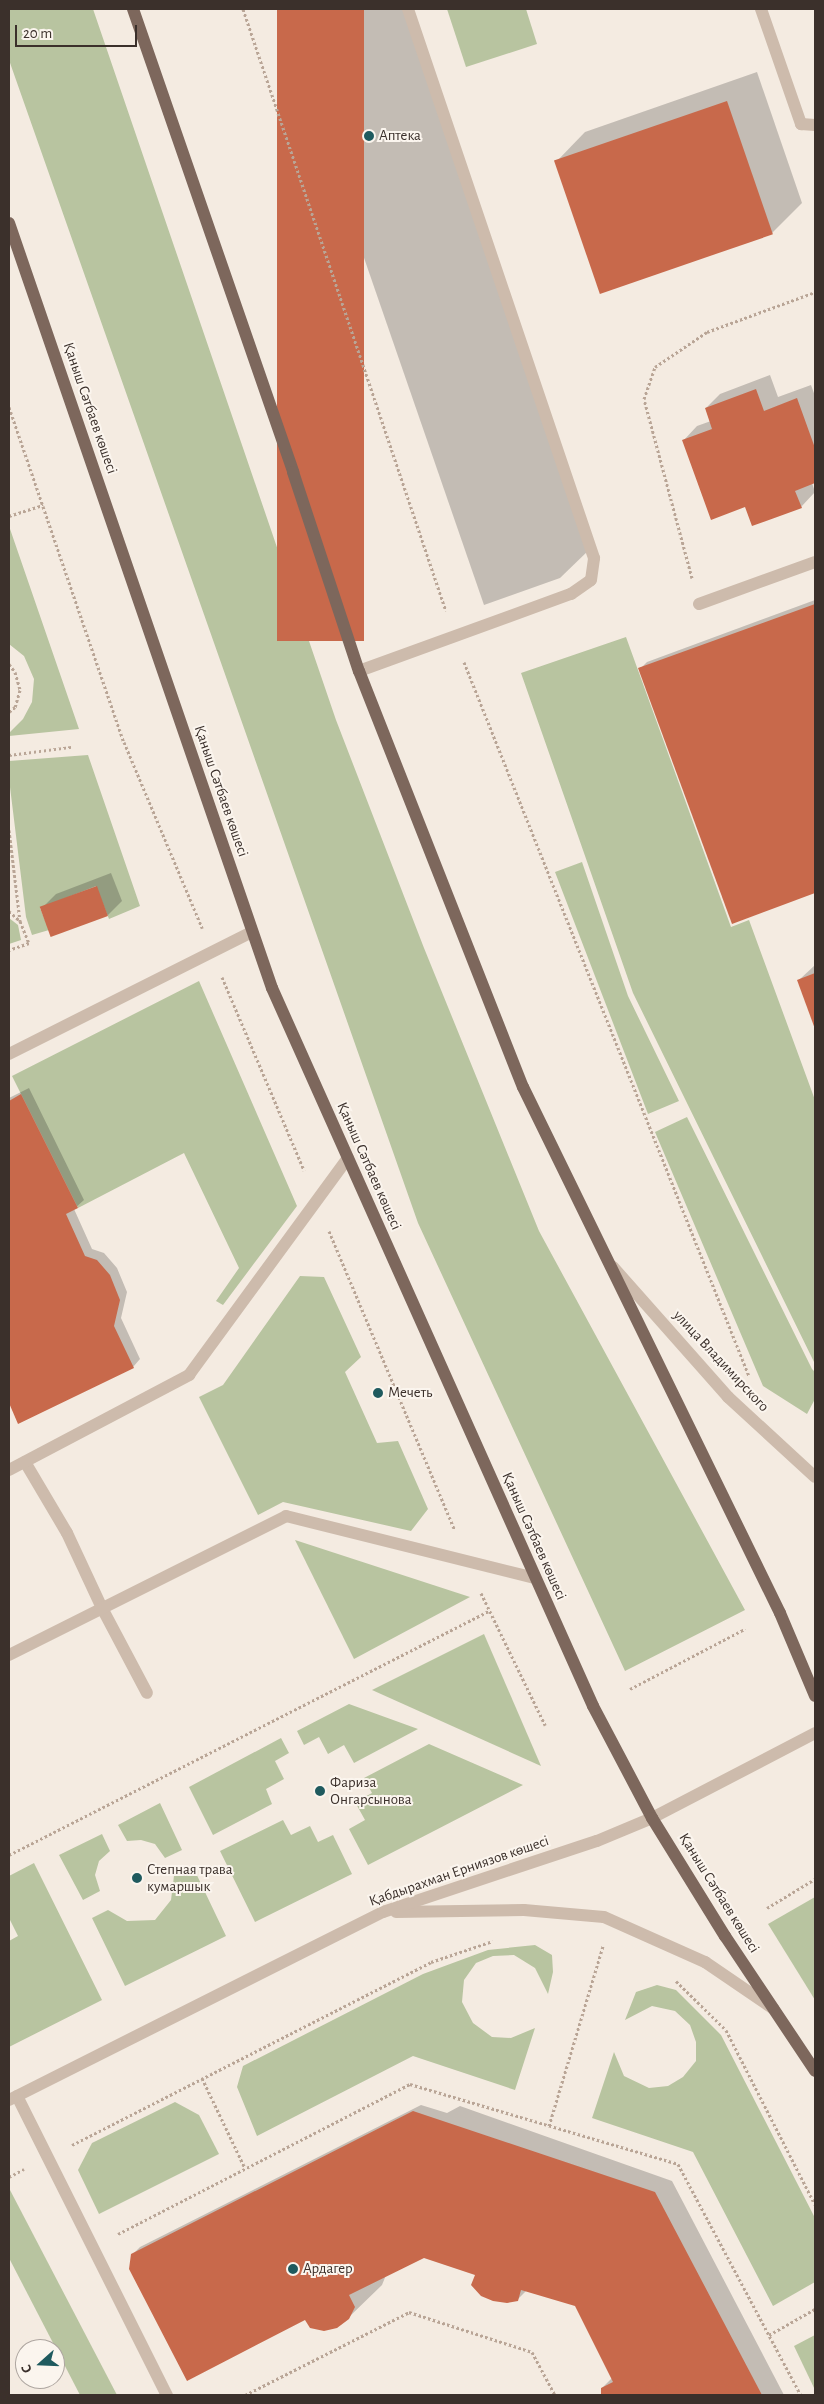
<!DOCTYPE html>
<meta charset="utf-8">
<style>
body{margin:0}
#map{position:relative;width:824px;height:2404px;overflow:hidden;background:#f4ebe1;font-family:"Alegreya Sans",sans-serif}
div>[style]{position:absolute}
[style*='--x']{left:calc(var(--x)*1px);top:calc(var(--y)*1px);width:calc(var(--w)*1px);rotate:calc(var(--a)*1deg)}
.green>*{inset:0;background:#b8c4a0}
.shadow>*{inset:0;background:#0003}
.building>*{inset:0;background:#c8694b;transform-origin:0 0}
.path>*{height:3px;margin-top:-1.5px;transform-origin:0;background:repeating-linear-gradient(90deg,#b9a596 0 2.5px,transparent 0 5px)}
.service>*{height:12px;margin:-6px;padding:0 6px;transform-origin:6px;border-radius:6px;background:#cdbbac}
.minor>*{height:12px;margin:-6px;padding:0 6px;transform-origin:6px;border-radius:6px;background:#cdbbac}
.tertiary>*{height:12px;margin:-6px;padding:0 6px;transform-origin:6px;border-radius:6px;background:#cdbbac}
.primary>*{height:12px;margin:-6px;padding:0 6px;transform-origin:6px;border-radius:6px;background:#7d675c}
.dots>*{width:14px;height:14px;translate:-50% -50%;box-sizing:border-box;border:2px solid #fbf5ee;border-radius:50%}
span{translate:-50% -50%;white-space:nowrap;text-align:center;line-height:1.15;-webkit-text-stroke:4px #fbf5ee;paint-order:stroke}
.poi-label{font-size:15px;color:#3b302b}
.left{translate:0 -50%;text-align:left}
.street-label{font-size:15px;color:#3b302b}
.frame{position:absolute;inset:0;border:10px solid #3b302b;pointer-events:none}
.north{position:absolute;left:15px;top:2339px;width:50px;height:50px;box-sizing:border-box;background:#fbf5ee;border:1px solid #aea6a0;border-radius:50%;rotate:250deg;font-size:14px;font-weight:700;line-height:20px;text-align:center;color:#3b302b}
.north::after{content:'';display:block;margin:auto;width:18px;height:22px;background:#1f5a5e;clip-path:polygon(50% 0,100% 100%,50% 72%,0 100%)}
.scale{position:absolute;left:15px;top:25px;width:122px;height:22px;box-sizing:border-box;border:2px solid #3b302b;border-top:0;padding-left:6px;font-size:15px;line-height:18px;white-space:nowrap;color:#3b302b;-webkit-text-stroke:4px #fbf5ee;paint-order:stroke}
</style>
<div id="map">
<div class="green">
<i style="clip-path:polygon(9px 9px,93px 9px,336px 720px,424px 948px,539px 1231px,745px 1610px,625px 1671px,418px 1223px,9px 60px)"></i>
<i style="clip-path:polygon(447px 9px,526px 9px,537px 44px,466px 67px)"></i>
<i style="clip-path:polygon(9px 526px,79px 729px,9px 736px,9px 733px,23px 719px,32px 702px,34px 679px,24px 656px,9px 644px)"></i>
<i style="clip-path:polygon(626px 637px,731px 927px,749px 920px,815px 1100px,815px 1364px,633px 993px,521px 673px)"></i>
<i style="clip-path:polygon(88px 755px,140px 906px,109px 919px,96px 886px,40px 908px,49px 930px,32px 935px,26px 917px,9px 779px,9px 761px)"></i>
<i style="clip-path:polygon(582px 862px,628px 996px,679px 1101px,648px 1114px,555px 872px)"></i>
<i style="clip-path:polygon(9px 918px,18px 925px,21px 940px,9px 944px)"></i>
<i style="clip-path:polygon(199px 981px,297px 1206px,223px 1305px,216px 1301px,239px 1268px,184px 1153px,78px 1208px,12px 1076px)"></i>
<i style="clip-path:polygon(687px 1117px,812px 1369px,815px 1372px,815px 1399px,807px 1414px,763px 1386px,655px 1132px)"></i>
<i style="clip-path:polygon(300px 1276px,324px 1277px,361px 1357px,345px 1372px,377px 1443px,398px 1441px,428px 1509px,411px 1531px,283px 1502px,258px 1515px,199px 1397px,223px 1385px)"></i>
<i style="clip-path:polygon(295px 1540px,470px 1597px,354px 1659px)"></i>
<i style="clip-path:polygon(484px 1634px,541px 1766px,372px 1690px)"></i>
<i style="clip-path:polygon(349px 1704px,418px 1729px,354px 1763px,344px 1745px,328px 1754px,319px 1737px,304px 1745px,297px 1731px)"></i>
<i style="clip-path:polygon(281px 1738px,289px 1753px,275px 1761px,284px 1779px,266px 1789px,272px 1804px,213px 1835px,189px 1787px)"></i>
<i style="clip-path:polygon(429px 1744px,523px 1785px,368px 1865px,349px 1829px,365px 1820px,355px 1802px,372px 1793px,364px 1778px)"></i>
<i style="clip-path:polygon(160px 1803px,182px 1850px,165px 1858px,155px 1844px,141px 1840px,127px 1841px,118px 1825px)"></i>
<i style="clip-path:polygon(283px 1820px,291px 1835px,310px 1826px,318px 1842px,333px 1835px,352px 1874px,255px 1922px,220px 1851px)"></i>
<i style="clip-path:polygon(102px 1834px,110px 1851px,99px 1861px,95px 1875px,100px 1891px,83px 1900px,59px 1855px)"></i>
<i style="clip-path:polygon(34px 1863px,102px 2000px,9px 2047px,9px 1941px,18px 1936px,9px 1918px,9px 1876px)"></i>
<i style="clip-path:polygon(193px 1867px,226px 1936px,125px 1986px,92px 1918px,108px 1910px,127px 1921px,155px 1920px,171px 1900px,174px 1876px)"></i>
<i style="clip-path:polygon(815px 1897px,815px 2000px,768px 1924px)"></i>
<i style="clip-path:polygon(535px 1945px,552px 1955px,553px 1972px,548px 1994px,535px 1968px,514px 1955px,493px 1956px,476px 1963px,464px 1980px,462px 2002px,473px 2023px,492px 2037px,511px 2038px,535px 2028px,515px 2090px,413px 2056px,257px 2136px,237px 2087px,243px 2066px,423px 1974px,488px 1950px)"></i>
<i style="clip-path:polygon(657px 1985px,676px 1990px,721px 2035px,815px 2218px,815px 2282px,773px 2306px,693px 2152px,592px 2118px,614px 2052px,624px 2076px,649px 2088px,668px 2086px,683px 2077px,696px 2061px,696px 2042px,690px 2025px,675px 2011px,652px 2006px,625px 2020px,636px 1992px)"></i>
<i style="clip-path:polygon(175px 2102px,199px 2115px,219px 2154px,99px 2214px,78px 2170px,92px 2143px)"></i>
<i style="clip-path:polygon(9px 2190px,10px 2190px,117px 2395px,80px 2395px,9px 2258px)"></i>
<i style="clip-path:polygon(815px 2335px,815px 2390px,794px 2346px)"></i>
</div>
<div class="shadow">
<i style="clip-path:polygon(278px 9px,403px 9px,590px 549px,560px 578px,484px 605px)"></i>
<i style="clip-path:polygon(757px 72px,802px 203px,772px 233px,556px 162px,585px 132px)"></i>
<i style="clip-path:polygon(770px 375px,778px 397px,811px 385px,815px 396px,815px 482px,812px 483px,815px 492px,801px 507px,746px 505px,683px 441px,697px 426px,711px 421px,706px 408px,720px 394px)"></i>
<i style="clip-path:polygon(815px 600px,815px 892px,733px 922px,640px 669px,647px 662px)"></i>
<i style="clip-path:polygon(111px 873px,122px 901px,108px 915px,42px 908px,56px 894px)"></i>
<i style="clip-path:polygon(815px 965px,815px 1026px,799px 980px)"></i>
<i style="clip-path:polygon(29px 1088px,84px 1200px,74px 1209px,92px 1249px,104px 1253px,117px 1268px,127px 1292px,121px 1318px,140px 1359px,133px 1367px,19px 1423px,9px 1400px,9px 1098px)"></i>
<i style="clip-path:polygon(421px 2105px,447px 2113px,460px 2106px,672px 2181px,784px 2395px,602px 2395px,602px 2388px,612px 2378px,576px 2305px,527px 2290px,518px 2299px,477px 2275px,424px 2256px,386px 2275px,382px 2285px,348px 2318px,306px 2318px,133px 2254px,140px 2247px)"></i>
</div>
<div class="building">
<i style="left:277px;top:9px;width:87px;height:632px"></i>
<i style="left:727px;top:101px;width:141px;height:183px;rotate:71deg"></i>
<i style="clip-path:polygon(756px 389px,764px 411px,797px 398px,815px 448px,815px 483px,795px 491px,802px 508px,752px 526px,745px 507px,711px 520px,682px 440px,712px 429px,705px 408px)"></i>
<i style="clip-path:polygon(815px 604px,815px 893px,732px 924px,638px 668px)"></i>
<i style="left:97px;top:886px;width:32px;height:61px;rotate:70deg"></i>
<i style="clip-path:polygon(815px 973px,815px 1029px,797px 980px)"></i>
<i style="clip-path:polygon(21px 1094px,78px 1208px,66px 1214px,85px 1256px,97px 1260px,110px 1275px,120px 1300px,114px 1326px,134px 1368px,18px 1424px,9px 1403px,9px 1101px)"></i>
<i style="clip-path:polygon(413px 2111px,655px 2192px,762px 2395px,601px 2395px,601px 2388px,613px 2382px,575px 2306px,521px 2290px,518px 2301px,507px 2303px,493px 2301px,481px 2296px,471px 2285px,475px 2275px,424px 2258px,349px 2295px,355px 2307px,349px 2319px,337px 2328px,324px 2331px,310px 2328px,305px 2320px,187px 2381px,129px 2269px,131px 2254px)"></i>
</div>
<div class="path">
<i style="--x:243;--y:9;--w:635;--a:71.37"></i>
<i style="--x:9;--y:407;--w:354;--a:71.1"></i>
<i style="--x:124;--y:742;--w:202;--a:67.2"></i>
<i style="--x:9;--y:516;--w:36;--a:-18"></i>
<i style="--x:692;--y:578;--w:185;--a:-105"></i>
<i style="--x:644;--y:399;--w:34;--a:-71"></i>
<i style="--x:655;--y:367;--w:63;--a:-33.9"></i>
<i style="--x:707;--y:332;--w:115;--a:-20.3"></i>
<i style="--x:464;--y:662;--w:769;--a:68.24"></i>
<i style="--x:9;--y:664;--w:10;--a:53"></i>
<i style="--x:15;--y:672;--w:19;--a:74"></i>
<i style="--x:20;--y:690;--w:18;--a:106"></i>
<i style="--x:15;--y:707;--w:8;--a:140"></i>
<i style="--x:9;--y:755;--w:63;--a:-7.4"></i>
<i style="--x:9;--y:830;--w:92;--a:83.1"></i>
<i style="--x:20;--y:921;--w:24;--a:68"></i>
<i style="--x:29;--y:943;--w:21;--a:161"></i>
<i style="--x:9;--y:911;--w:15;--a:42"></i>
<i style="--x:222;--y:977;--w:210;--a:67"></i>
<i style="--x:329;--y:1231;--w:323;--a:67.2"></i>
<i style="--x:481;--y:1593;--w:147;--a:64.1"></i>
<i style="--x:630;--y:1689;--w:130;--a:-27.6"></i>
<i style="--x:9;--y:1855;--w:538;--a:-26.95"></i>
<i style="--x:767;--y:1908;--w:56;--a:-31.1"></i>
<i style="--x:676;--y:1981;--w:70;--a:44.4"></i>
<i style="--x:726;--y:2030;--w:196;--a:63"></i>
<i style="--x:202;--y:2078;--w:100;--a:64.5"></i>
<i style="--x:549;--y:2126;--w:188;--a:-73.3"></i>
<i style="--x:72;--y:2145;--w:403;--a:-27"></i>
<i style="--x:431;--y:1962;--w:65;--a:-18.7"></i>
<i style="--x:9;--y:2177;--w:17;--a:-28"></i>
<i style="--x:118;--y:2234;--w:328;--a:-27.2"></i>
<i style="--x:410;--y:2084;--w:280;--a:16.6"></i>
<i style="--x:678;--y:2164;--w:262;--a:62"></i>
<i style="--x:769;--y:2335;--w:53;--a:-29.5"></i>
<i style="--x:245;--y:2395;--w:184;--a:-26.8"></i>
<i style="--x:409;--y:2312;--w:129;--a:18"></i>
<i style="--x:532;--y:2352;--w:49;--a:61.9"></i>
</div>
<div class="service">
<i style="--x:761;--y:9;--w:122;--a:70.8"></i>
<i style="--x:801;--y:124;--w:14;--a:4"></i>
<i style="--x:699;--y:604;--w:123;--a:-19.9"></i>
<i style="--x:359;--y:671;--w:226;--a:-20"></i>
<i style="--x:571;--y:594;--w:24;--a:-35"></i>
<i style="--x:591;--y:580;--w:22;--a:-82"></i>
<i style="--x:594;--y:558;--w:580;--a:-108.72"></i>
<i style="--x:25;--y:1462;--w:82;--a:59.4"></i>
<i style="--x:67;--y:1533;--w:83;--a:65"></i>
<i style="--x:102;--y:1608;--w:96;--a:62.1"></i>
<i style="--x:9;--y:1470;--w:204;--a:-27.8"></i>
<i style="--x:189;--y:1375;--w:269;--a:-53.8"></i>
<i style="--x:9;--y:1655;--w:310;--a:-26.6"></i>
<i style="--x:286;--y:1516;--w:257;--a:14"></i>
<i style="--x:17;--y:2096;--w:335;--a:63.4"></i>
</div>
<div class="minor">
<i style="--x:9;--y:1054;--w:272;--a:-26.7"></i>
</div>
<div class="tertiary">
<i style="--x:613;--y:1267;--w:174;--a:48.5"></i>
<i style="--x:728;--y:1397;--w:118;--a:42.6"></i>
<i style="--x:396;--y:1912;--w:128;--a:-0.9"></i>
<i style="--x:524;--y:1910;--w:80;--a:5"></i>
<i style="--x:604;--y:1917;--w:111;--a:24"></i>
<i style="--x:705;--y:1962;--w:83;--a:34.3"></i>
<i style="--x:9;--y:2100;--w:419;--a:-26.7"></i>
<i style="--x:383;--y:1912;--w:225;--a:-18.4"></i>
<i style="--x:597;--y:1841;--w:60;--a:-22.7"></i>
<i style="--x:652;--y:1818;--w:184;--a:-27.5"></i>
</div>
<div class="primary">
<i style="--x:133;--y:9;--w:490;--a:70.9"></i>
<i style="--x:293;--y:472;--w:210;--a:71.7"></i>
<i style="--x:359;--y:671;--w:447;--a:68.5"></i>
<i style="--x:523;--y:1087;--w:585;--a:63.96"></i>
<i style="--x:780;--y:1613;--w:90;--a:67.1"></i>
<i style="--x:9;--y:223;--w:809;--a:71.03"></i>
<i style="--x:272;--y:988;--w:786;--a:65.91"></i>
<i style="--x:593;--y:1706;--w:127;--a:62.2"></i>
<i style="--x:652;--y:1818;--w:139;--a:58.3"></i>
<i style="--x:725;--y:1936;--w:162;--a:56.3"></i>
</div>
<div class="dots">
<i style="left:369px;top:136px;background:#1f5a5e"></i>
<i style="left:378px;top:1393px;background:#1f5a5e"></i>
<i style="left:320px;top:1791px;background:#1f5a5e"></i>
<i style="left:137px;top:1878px;background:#1f5a5e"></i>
<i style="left:293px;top:2269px;background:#1f5a5e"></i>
</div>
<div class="poi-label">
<span class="left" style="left:379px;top:136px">Аптека</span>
<span class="left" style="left:388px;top:1393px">Мечеть</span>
<span class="left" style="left:330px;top:1791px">Фариза<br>Онгарсынова</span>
<span class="left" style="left:147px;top:1878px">Степная трава<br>кумаршык</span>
<span class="left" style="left:303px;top:2269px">Ардагер</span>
</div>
<div class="street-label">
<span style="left:90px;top:408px;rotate:71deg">Қаныш Сәтбаев көшесі</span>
<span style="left:221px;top:791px;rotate:71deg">Қаныш Сәтбаев көшесі</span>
<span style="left:369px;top:1166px;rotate:66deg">Қаныш Сәтбаев көшесі</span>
<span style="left:721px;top:1361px;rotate:47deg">улица Владимирского</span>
<span style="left:534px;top:1536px;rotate:66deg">Қаныш Сәтбаев көшесі</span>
<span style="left:459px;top:1871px;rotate:-19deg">Қабдырахман Ерниязов көшесі</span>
<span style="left:719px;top:1893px;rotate:58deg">Қаныш Сәтбаев көшесі</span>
</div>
<div class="frame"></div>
<div class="north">С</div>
<div class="scale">20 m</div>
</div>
